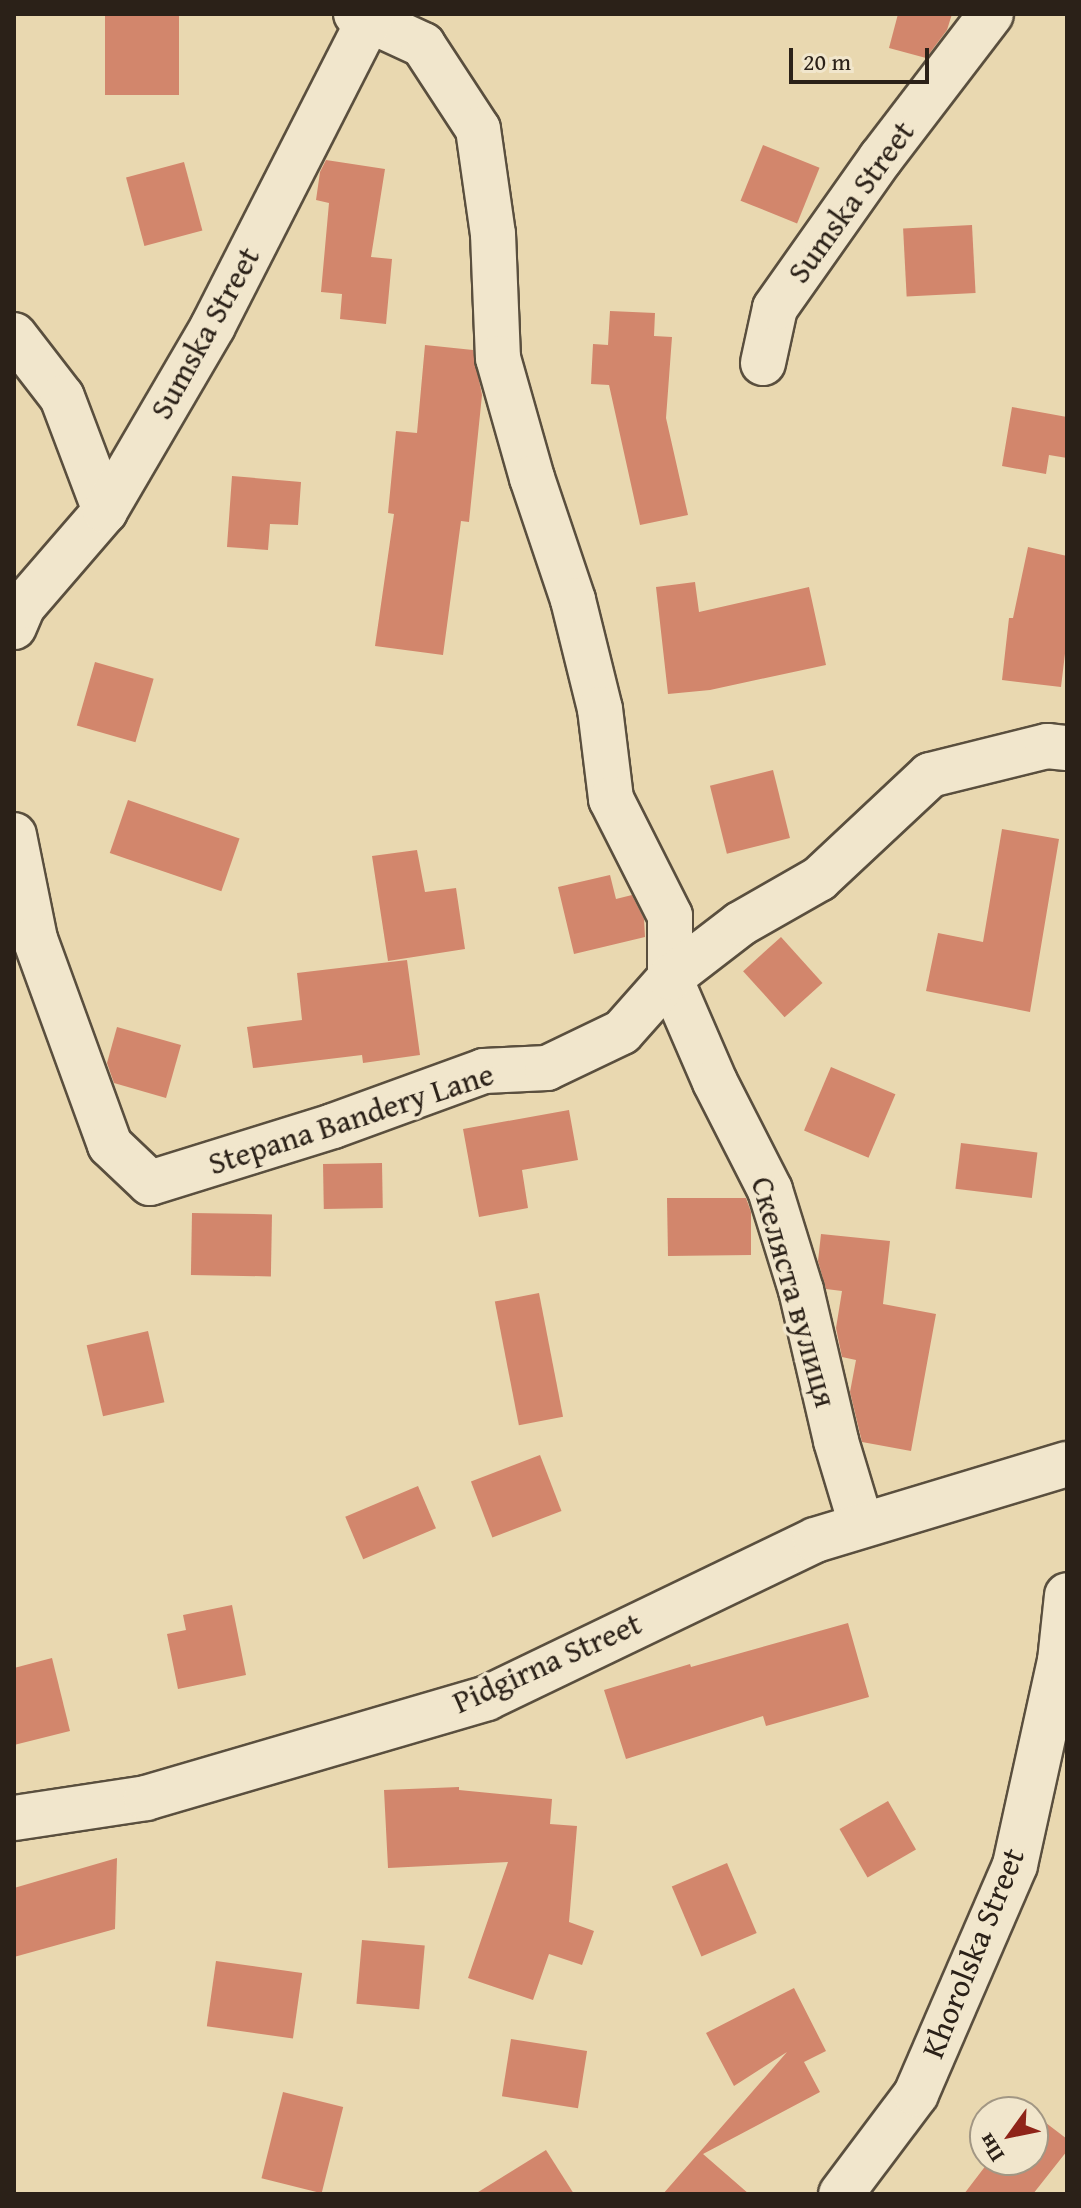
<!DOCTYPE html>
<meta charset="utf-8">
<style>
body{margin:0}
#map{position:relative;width:1081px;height:2208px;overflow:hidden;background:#e9d8b0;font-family:"Gentium Book Plus",serif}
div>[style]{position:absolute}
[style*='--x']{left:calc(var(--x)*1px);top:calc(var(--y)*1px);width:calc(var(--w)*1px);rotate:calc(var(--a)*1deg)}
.building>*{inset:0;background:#d2866c;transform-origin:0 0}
.roads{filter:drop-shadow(2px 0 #5a4f3e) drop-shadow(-2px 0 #5a4f3e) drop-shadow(0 2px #5a4f3e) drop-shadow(0 -2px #5a4f3e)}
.minor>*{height:44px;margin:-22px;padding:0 22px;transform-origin:22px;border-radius:22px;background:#f1e6cc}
.tertiary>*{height:44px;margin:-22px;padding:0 22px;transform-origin:22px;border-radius:22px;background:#f1e6cc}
span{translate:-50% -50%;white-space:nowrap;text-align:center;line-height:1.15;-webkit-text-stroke:7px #f1e6cc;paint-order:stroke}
.street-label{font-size:32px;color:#2b2118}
.frame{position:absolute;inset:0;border:16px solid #2b2118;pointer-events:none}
.north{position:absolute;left:969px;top:2096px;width:80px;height:80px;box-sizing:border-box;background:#f1e6cc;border:2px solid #a29784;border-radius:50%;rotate:237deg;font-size:22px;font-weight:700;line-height:32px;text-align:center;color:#2b2118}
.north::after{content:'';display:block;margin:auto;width:28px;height:36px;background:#8f2418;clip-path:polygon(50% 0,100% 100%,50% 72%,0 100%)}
.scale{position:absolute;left:789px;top:48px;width:140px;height:36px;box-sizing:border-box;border:4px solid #2b2118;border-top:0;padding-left:10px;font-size:24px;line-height:28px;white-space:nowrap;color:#2b2118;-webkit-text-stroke:6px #f1e6cc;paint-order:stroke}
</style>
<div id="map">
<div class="building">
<i style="left:105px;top:14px;width:74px;height:81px"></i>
<i style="clip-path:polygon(898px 14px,952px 14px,947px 30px,926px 58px,889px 48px)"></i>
<i style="left:763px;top:145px;width:61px;height:60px;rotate:22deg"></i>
<i style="clip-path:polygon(326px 160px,385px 169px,371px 257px,392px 259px,386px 324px,340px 319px,342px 294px,321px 292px,329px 203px,316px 200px,320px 172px)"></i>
<i style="left:184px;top:162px;width:71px;height:60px;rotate:75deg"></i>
<i style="left:972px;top:225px;width:68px;height:69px;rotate:87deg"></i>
<i style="clip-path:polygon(610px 311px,655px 313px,654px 336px,672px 337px,666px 418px,688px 515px,640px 525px,609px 385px,591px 384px,593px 344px,608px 345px)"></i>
<i style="clip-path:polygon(425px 345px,473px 350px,482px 395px,469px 522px,461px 521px,443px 655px,375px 646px,394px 514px,388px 513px,396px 431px,417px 433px)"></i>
<i style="clip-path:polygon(1012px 407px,1067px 417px,1067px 458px,1049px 455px,1046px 474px,1002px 466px)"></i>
<i style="clip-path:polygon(232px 476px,301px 482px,298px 525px,270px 524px,268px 550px,227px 547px)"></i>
<i style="clip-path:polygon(1028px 547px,1067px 556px,1067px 637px,1061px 687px,1002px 680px,1009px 618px,1013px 618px)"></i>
<i style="clip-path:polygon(695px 582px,699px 612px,809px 587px,826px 665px,710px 690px,668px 694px,656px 587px)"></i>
<i style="left:95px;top:662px;width:61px;height:66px;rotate:16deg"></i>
<i style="left:773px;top:770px;width:70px;height:65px;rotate:76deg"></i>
<i style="left:128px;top:800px;width:118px;height:56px;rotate:19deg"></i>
<i style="clip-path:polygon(1002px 829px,1059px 839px,1030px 1012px,926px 991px,938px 933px,983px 942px)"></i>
<i style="clip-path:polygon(417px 850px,425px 892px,456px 888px,465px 949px,388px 961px,372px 856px)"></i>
<i style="clip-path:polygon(610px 875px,616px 899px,632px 895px,644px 919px,645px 937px,574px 954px,558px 887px)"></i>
<i style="left:781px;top:937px;width:62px;height:51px;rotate:48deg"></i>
<i style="clip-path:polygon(407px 960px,420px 1055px,363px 1063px,362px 1055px,253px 1068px,247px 1027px,302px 1020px,297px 973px)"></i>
<i style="clip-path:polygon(117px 1027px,181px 1045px,166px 1098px,114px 1083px,107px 1063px)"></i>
<i style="left:831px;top:1067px;width:70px;height:69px;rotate:23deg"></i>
<i style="clip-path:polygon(569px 1110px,578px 1160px,522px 1170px,528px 1208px,479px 1217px,463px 1129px)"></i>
<i style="left:961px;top:1143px;width:77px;height:46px;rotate:7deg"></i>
<i style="left:382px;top:1163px;width:45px;height:59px;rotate:89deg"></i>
<i style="clip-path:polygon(667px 1198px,746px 1198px,751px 1212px,751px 1255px,668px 1256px)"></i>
<i style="left:192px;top:1213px;width:80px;height:62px;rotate:1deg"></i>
<i style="clip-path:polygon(821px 1234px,890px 1241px,883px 1304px,936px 1314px,911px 1451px,862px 1442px,850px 1392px,856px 1360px,842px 1357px,836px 1328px,842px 1291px,826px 1289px,818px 1261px)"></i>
<i style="left:539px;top:1293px;width:126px;height:45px;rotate:79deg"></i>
<i style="left:148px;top:1331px;width:73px;height:63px;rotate:77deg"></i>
<i style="left:540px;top:1455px;width:60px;height:74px;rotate:69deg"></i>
<i style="left:418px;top:1486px;width:46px;height:79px;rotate:67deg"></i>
<i style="clip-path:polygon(232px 1605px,246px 1675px,178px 1689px,167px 1634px,186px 1630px,183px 1615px)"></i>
<i style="clip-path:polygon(848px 1623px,869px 1697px,766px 1726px,763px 1716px,626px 1759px,604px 1690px,690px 1664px,691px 1667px)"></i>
<i style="clip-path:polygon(52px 1658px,70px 1731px,14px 1745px,14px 1668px)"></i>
<i style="clip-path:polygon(459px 1787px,459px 1790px,552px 1799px,550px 1824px,577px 1826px,569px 1922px,594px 1931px,582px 1965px,549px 1954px,533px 2000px,468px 1978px,508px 1862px,388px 1868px,384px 1790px)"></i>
<i style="left:888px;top:1801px;width:56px;height:56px;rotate:60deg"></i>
<i style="clip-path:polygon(117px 1858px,115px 1929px,14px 1957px,14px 1888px)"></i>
<i style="left:727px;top:1863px;width:76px;height:60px;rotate:67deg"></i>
<i style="left:362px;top:1940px;width:63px;height:64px;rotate:5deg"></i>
<i style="left:216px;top:1961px;width:87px;height:66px;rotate:8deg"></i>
<i style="clip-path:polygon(794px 1988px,826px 2051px,804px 2062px,820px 2092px,703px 2154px,749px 2194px,663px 2194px,787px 2052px,734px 2086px,706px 2033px)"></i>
<i style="left:511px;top:2039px;width:77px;height:58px;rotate:9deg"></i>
<i style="left:283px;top:2092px;width:62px;height:89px;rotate:14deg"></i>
<i style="clip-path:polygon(1033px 2113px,1067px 2139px,1067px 2151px,1033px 2194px,964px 2194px,990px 2160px,1033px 2160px)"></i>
<i style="clip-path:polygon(546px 2150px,574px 2194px,475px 2194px)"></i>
</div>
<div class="roads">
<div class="minor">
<i style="--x:356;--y:14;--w:74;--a:24.8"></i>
<i style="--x:423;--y:45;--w:100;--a:56.8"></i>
<i style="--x:478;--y:129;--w:106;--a:81.9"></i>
<i style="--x:493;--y:234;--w:124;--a:87.7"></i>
<i style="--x:498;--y:358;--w:125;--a:74.2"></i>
<i style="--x:532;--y:478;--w:129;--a:71.4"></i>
<i style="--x:573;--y:600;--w:112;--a:76.1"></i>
<i style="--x:600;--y:709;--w:91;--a:83"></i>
<i style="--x:611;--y:799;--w:131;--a:63.2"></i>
<i style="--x:670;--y:916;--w:62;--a:90"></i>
<i style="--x:670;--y:978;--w:113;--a:66.6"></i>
<i style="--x:715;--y:1082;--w:121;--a:63"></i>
<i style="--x:770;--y:1190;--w:105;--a:72.8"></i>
<i style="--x:801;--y:1290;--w:155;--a:76.9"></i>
<i style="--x:836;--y:1441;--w:87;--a:73.2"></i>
<i style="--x:14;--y:335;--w:78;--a:52.3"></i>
<i style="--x:62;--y:397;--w:122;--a:69.3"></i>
<i style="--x:763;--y:363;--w:56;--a:-77.7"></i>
<i style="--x:775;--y:308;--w:184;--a:-54.8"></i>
<i style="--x:881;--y:158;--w:181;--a:-52.6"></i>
<i style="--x:14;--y:627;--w:23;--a:-67"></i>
<i style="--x:23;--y:606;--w:125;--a:-49.2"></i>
<i style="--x:105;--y:511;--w:214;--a:-59.7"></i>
<i style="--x:213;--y:326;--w:350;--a:-63"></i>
<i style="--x:14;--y:835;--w:106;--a:78.6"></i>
<i style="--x:35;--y:939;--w:219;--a:70"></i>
<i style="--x:110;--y:1145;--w:55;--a:43.5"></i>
<i style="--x:150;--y:1183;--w:192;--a:-17.3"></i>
<i style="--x:333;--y:1126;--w:161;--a:-20"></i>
<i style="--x:484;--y:1071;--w:63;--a:-2.7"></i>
<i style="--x:547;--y:1068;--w:83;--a:-25.6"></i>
<i style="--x:622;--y:1032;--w:72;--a:-48.4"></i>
<i style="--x:670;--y:978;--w:88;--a:-37.6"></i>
<i style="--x:740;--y:924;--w:91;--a:-29.7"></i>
<i style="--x:819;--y:879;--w:152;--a:-43.1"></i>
<i style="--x:930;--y:775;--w:121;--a:-13.9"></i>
<i style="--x:1047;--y:746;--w:20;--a:6"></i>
<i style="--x:14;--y:1818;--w:134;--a:-8.6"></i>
<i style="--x:146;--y:1798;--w:355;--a:-16.3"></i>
<i style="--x:487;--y:1698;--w:364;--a:-25.7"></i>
<i style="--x:815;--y:1540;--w:263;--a:-16.8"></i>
</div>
<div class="tertiary">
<i style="--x:841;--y:2194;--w:125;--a:-53.1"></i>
<i style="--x:916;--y:2094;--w:249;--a:-66.6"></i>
<i style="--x:1015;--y:1865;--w:209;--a:-77.6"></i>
<i style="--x:1060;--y:1661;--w:66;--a:-83.9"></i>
</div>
</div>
<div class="street-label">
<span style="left:851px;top:202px;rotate:-54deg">Sumska Street</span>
<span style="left:205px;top:333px;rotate:-61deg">Sumska Street</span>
<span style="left:351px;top:1119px;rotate:-18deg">Stepana Bandery Lane</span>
<span style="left:794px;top:1292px;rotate:74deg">Скеляста вулиця</span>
<span style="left:547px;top:1663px;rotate:-24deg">Pidgirna Street</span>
<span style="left:973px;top:1953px;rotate:-68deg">Khorolska Street</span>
</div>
<div class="frame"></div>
<div class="north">Пн</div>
<div class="scale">20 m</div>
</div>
